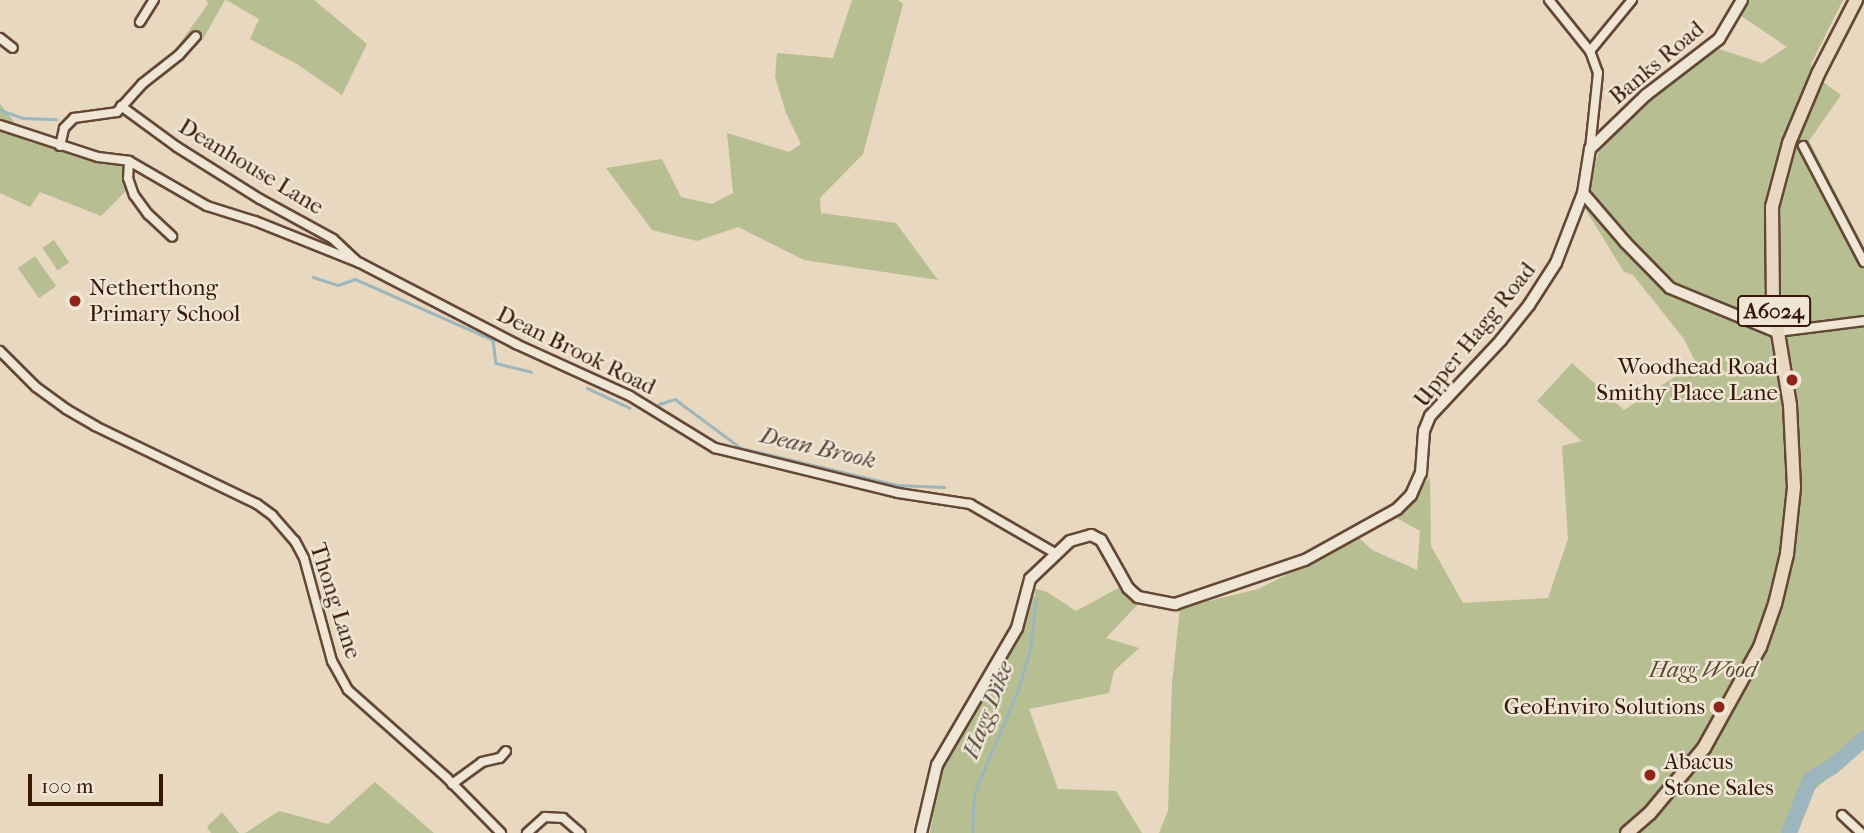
<!DOCTYPE html>
<style>
body{margin:0}
#map{position:relative;width:1864px;height:833px;overflow:hidden;background:#e7d8bf;font-family:"IM FELL French Canon",serif}
div>[style]{position:absolute}
.green>*{inset:0;background:#b7be91;transform-origin:0 0}
.stream>*{height:2.5px;margin:-1.25px;padding:0 1.25px;transform-origin:1.25px;border-radius:1.25px;background:#9db6bd}
.river>*{height:16px;margin:-8px;padding:0 8px;transform-origin:8px;border-radius:8px;background:#9db6bd}
.roads{filter:drop-shadow(2px 0 #644735) drop-shadow(-2px 0 #644735) drop-shadow(0 2px #644735) drop-shadow(0 -2px #644735)}
.minor>*{height:8px;margin:-4px;padding:0 4px;transform-origin:4px;border-radius:4px;background:#efe6d5}
.tertiary>*{height:10px;margin:-5px;padding:0 5px;transform-origin:5px;border-radius:5px;background:#efe6d5}
.primary>*{height:12px;margin:-6px;padding:0 6px;transform-origin:6px;border-radius:6px;background:#e7d8bf}
.dots>*{width:19px;height:19px;translate:-50% -50%;box-sizing:border-box;border:4px solid #efe6d5;border-radius:50%}
span{translate:-50% -50%;white-space:nowrap;text-align:center;line-height:1.15;-webkit-text-stroke:5px #efe6d5;paint-order:stroke}
.shield-label span{padding:2px 5px;background:#efe6d5;border:2px solid;border-radius:5px;-webkit-text-stroke-width:0}
.shield-label{font-size:21px;color:#381707;font-weight:700}
.street-label{font-size:23px;color:#381707}
.poi-label{font-size:23px;color:#381707}
.left{translate:0 -50%;text-align:left}
.right{translate:-100% -50%;text-align:right}
.park-label{font-size:23px;color:#5e4930;font-style:italic}
.water-label{font-size:24px;color:#56473e;font-style:italic}
.scale{position:absolute;left:28px;top:774px;width:135px;height:32px;box-sizing:border-box;border:4px solid #381707;border-top:0;padding-left:9px;font-size:21px;line-height:24px;white-space:nowrap;color:#381707;-webkit-text-stroke:5px #efe6d5;paint-order:stroke}
</style>
<div id="map">
<div class="green">
<i style="clip-path:polygon(206px 0,225px 0,203px 39px,167px 61px,208px 4px)"></i>
<i style="clip-path:polygon(226px 0,314px 0,367px 44px,342px 95px,297px 64px,250px 39px,259px 19px)"></i>
<i style="clip-path:polygon(852px 0,898px 0,903px 4px,863px 154px,820px 198px,821px 213px,896px 223px,938px 280px,804px 260px,738px 227px,697px 241px,652px 230px,606px 168px,662px 159px,681px 197px,712px 204px,733px 193px,727px 133px,789px 152px,801px 144px,786px 113px,775px 77px,777px 53px,833px 58px)"></i>
<i style="clip-path:polygon(1749px 0,1843px 0,1811px 64px,1822px 81px,1841px 95px,1809px 141px,1864px 247px,1864px 747px,1814px 790px,1797px 833px,1159px 833px,1168px 811px,1172px 683px,1180px 608px,1258px 589px,1359px 538px,1372px 550px,1417px 570px,1420px 531px,1395px 517px,1430px 477px,1431px 546px,1463px 603px,1548px 598px,1568px 539px,1562px 446px,1582px 441px,1537px 401px,1572px 363px,1624px 410px,1696px 363px,1684px 339px,1633px 275px,1624px 272px,1584px 207px,1598px 154px,1611px 132px,1649px 98px,1719px 49px,1762px 63px,1787px 47px,1740px 15px)"></i>
<i style="clip-path:polygon(0 104px,31px 143px,57px 139px,71px 150px,122px 162px,129px 188px,101px 216px,40px 192px,30px 207px,0 193px)"></i>
<i style="left:54px;top:240px;width:27px;height:14px;rotate:56deg"></i>
<i style="left:35px;top:256px;width:37px;height:21px;rotate:55deg"></i>
<i style="clip-path:polygon(1122px 586px,1139px 603px,1106px 638px,1139px 648px,1114px 671px,1109px 693px,1029px 709px,1058px 789px,1116px 791px,1142px 833px,930px 833px,942px 763px,1021px 632px,1031px 593px,1036px 597px,1033px 588px,1047px 592px,1076px 611px)"></i>
<i style="clip-path:polygon(375px 782px,434px 833px,245px 833px,279px 811px,328px 824px)"></i>
<i style="clip-path:polygon(222px 812px,239px 833px,211px 833px,207px 827px)"></i>
</div>
<div class="stream">
<i style="left:0;top:110px;width:24px;rotate:19deg"></i>
<i style="left:23px;top:118px;width:33px;rotate:2deg"></i>
<i style="left:313px;top:277px;width:26px;rotate:18deg"></i>
<i style="left:338px;top:285px;width:18px;rotate:-19deg"></i>
<i style="left:355px;top:279px;width:151px;rotate:23.8deg"></i>
<i style="left:493px;top:340px;width:23px;rotate:83deg"></i>
<i style="left:496px;top:363px;width:36px;rotate:14deg"></i>
<i style="left:587px;top:388px;width:47px;rotate:24.9deg"></i>
<i style="left:659px;top:404px;width:17px;rotate:-17deg"></i>
<i style="left:675px;top:399px;width:82px;rotate:36.6deg"></i>
<i style="left:741px;top:448px;width:160px;rotate:13.3deg"></i>
<i style="left:897px;top:485px;width:47px;rotate:2.4deg"></i>
<i style="left:972px;top:833px;width:39px;rotate:-87deg"></i>
<i style="left:974px;top:794px;width:113px;rotate:-67.1deg"></i>
<i style="left:1018px;top:690px;width:43px;rotate:-73.7deg"></i>
<i style="left:1030px;top:649px;width:50px;rotate:-83.2deg"></i>
</div>
<div class="river">
<i style="left:1789px;top:833px;width:57px;rotate:-68.4deg"></i>
<i style="left:1810px;top:780px;width:26px;rotate:-31deg"></i>
<i style="left:1832px;top:767px;width:43px;rotate:-41.2deg"></i>
</div>
<div class="roads">
<div class="minor">
<i style="left:1549px;top:0;width:65px;rotate:51.2deg"></i>
<i style="left:1590px;top:51px;width:23px;rotate:70deg"></i>
<i style="left:1598px;top:73px;width:76px;rotate:96deg"></i>
<i style="left:140px;top:22px;width:26px;rotate:-58deg"></i>
<i style="left:0;top:38px;width:16px;rotate:38deg"></i>
<i style="left:1590px;top:51px;width:66px;rotate:-50.5deg"></i>
<i style="left:121px;top:106px;width:69px;rotate:36.2deg"></i>
<i style="left:177px;top:147px;width:98px;rotate:32.1deg"></i>
<i style="left:260px;top:199px;width:83px;rotate:28.7deg"></i>
<i style="left:333px;top:239px;width:34px;rotate:43deg"></i>
<i style="left:0;top:125px;width:103px;rotate:18.1deg"></i>
<i style="left:98px;top:157px;width:31px;rotate:7deg"></i>
<i style="left:129px;top:161px;width:90px;rotate:30deg"></i>
<i style="left:207px;top:206px;width:50px;rotate:17.4deg"></i>
<i style="left:255px;top:221px;width:113px;rotate:21.8deg"></i>
<i style="left:360px;top:263px;width:176px;rotate:27.4deg"></i>
<i style="left:516px;top:344px;width:125px;rotate:24.5deg"></i>
<i style="left:630px;top:396px;width:100px;rotate:31.5deg"></i>
<i style="left:715px;top:448px;width:188px;rotate:13.8deg"></i>
<i style="left:898px;top:493px;width:73px;rotate:8.7deg"></i>
<i style="left:970px;top:504px;width:98px;rotate:30deg"></i>
<i style="left:60px;top:146px;width:18px;rotate:-77deg"></i>
<i style="left:64px;top:128px;width:14px;rotate:-45deg"></i>
<i style="left:74px;top:118px;width:43px;rotate:-7.9deg"></i>
<i style="left:117px;top:112px;width:38px;rotate:-48deg"></i>
<i style="left:142px;top:84px;width:47px;rotate:-38.1deg"></i>
<i style="left:179px;top:55px;width:25px;rotate:-48deg"></i>
<i style="left:1803px;top:146px;width:131px;rotate:62.3deg"></i>
<i style="left:129px;top:161px;width:17px;rotate:93deg"></i>
<i style="left:128px;top:178px;width:18px;rotate:71deg"></i>
<i style="left:134px;top:195px;width:24px;rotate:54deg"></i>
<i style="left:148px;top:214px;width:33px;rotate:43deg"></i>
<i style="left:1777px;top:332px;width:88px;rotate:-7.2deg"></i>
<i style="left:0;top:351px;width:51px;rotate:45deg"></i>
<i style="left:36px;top:387px;width:37px;rotate:36deg"></i>
<i style="left:66px;top:409px;width:34px;rotate:30deg"></i>
<i style="left:95px;top:426px;width:180px;rotate:25.7deg"></i>
<i style="left:257px;top:504px;width:19px;rotate:36deg"></i>
<i style="left:272px;top:515px;width:35px;rotate:49deg"></i>
<i style="left:295px;top:541px;width:19px;rotate:62deg"></i>
<i style="left:304px;top:558px;width:107px;rotate:74.8deg"></i>
<i style="left:332px;top:661px;width:33px;rotate:61deg"></i>
<i style="left:348px;top:690px;width:132px;rotate:41.6deg"></i>
<i style="left:447px;top:778px;width:77px;rotate:45.5deg"></i>
<i style="left:452px;top:784px;width:37px;rotate:-36deg"></i>
<i style="left:482px;top:762px;width:18px;rotate:-13deg"></i>
<i style="left:500px;top:758px;width:9px;rotate:-49deg"></i>
<i style="left:1842px;top:815px;width:26px;rotate:43deg"></i>
<i style="left:527px;top:833px;width:24px;rotate:-42deg"></i>
<i style="left:545px;top:817px;width:18px;rotate:3deg"></i>
<i style="left:563px;top:818px;width:23px;rotate:41deg"></i>
</div>
<div class="tertiary">
<i style="left:1583px;top:193px;width:65px;rotate:49.4deg"></i>
<i style="left:1625px;top:242px;width:64px;rotate:45.6deg"></i>
<i style="left:1670px;top:288px;width:116px;rotate:22.4deg"></i>
<i style="left:921px;top:833px;width:70px;rotate:-76.8deg"></i>
<i style="left:937px;top:765px;width:159px;rotate:-59.7deg"></i>
<i style="left:1017px;top:628px;width:51px;rotate:-75.1deg"></i>
<i style="left:1030px;top:579px;width:55px;rotate:-43.5deg"></i>
<i style="left:1070px;top:541px;width:22px;rotate:-16deg"></i>
<i style="left:1091px;top:535px;width:11px;rotate:27deg"></i>
<i style="left:1101px;top:540px;width:55px;rotate:60.6deg"></i>
<i style="left:1128px;top:588px;width:13px;rotate:42deg"></i>
<i style="left:1138px;top:597px;width:38px;rotate:11deg"></i>
<i style="left:1175px;top:604px;width:137px;rotate:-18.7deg"></i>
<i style="left:1305px;top:560px;width:105px;rotate:-29deg"></i>
<i style="left:1397px;top:509px;width:20px;rotate:-45deg"></i>
<i style="left:1411px;top:495px;width:24px;rotate:-66deg"></i>
<i style="left:1421px;top:473px;width:42px;rotate:-85.9deg"></i>
<i style="left:1424px;top:431px;width:16px;rotate:-68deg"></i>
<i style="left:1430px;top:416px;width:104px;rotate:-46.9deg"></i>
<i style="left:1501px;top:340px;width:45px;rotate:-51.3deg"></i>
<i style="left:1529px;top:305px;width:50px;rotate:-57.3deg"></i>
<i style="left:1556px;top:263px;width:75px;rotate:-68.9deg"></i>
<i style="left:1583px;top:193px;width:45px;rotate:-81deg"></i>
<i style="left:1590px;top:149px;width:78px;rotate:-44deg"></i>
<i style="left:1646px;top:95px;width:92px;rotate:-37.5deg"></i>
<i style="left:1719px;top:39px;width:45px;rotate:-59.5deg"></i>
</div>
<div class="primary">
<i style="left:1627px;top:833px;width:30px;rotate:-41deg"></i>
<i style="left:1650px;top:813px;width:85px;rotate:-50.3deg"></i>
<i style="left:1704px;top:748px;width:115px;rotate:-61deg"></i>
<i style="left:1760px;top:647px;width:46px;rotate:-70.8deg"></i>
<i style="left:1775px;top:604px;width:51px;rotate:-76.5deg"></i>
<i style="left:1787px;top:554px;width:67px;rotate:-84deg"></i>
<i style="left:1794px;top:487px;width:82px;rotate:-92.8deg"></i>
<i style="left:1790px;top:405px;width:104px;rotate:-99.4deg"></i>
<i style="left:1773px;top:302px;width:95px;rotate:-90.6deg"></i>
<i style="left:1772px;top:207px;width:66px;rotate:-75.1deg"></i>
<i style="left:1789px;top:143px;width:75px;rotate:-67.2deg"></i>
<i style="left:1818px;top:74px;width:83px;rotate:-62.8deg"></i>
</div>
</div>
<div class="dots">
<i style="left:75px;top:301px;background:#8f2418"></i>
<i style="left:1792px;top:380px;background:#8f2418"></i>
<i style="left:1719px;top:707px;background:#8f2418"></i>
<i style="left:1650px;top:775px;background:#8f2418"></i>
</div>
<div class="shield-label">
<span style="left:1774px;top:311px">A6024</span>
</div>
<div class="street-label">
<span style="left:1657px;top:63px;rotate:-40deg">Banks Road</span>
<span style="left:251px;top:167px;rotate:31deg">Deanhouse Lane</span>
<span style="left:1475px;top:335px;rotate:-51deg">Upper Hagg Road</span>
<span style="left:576px;top:351px;rotate:26deg">Dean Brook Road</span>
<span style="left:335px;top:601px;rotate:72deg">Thong Lane</span>
</div>
<div class="poi-label">
<span class="left" style="left:89px;top:301px">Netherthong<br>Primary School</span>
<span class="right" style="left:1778px;top:380px">Woodhead Road<br>Smithy Place Lane</span>
<span class="right" style="left:1705px;top:707px">GeoEnviro Solutions</span>
<span class="left" style="left:1664px;top:775px">Abacus<br>Stone Sales</span>
</div>
<div class="park-label">
<span style="left:1703px;top:670px">Hagg Wood</span>
</div>
<div class="water-label">
<span style="left:818px;top:448px;rotate:13deg">Dean Brook</span>
<span style="left:988px;top:710px;rotate:-69deg">Hagg Dike</span>
</div>
<div class="scale">100 m</div>
</div>
